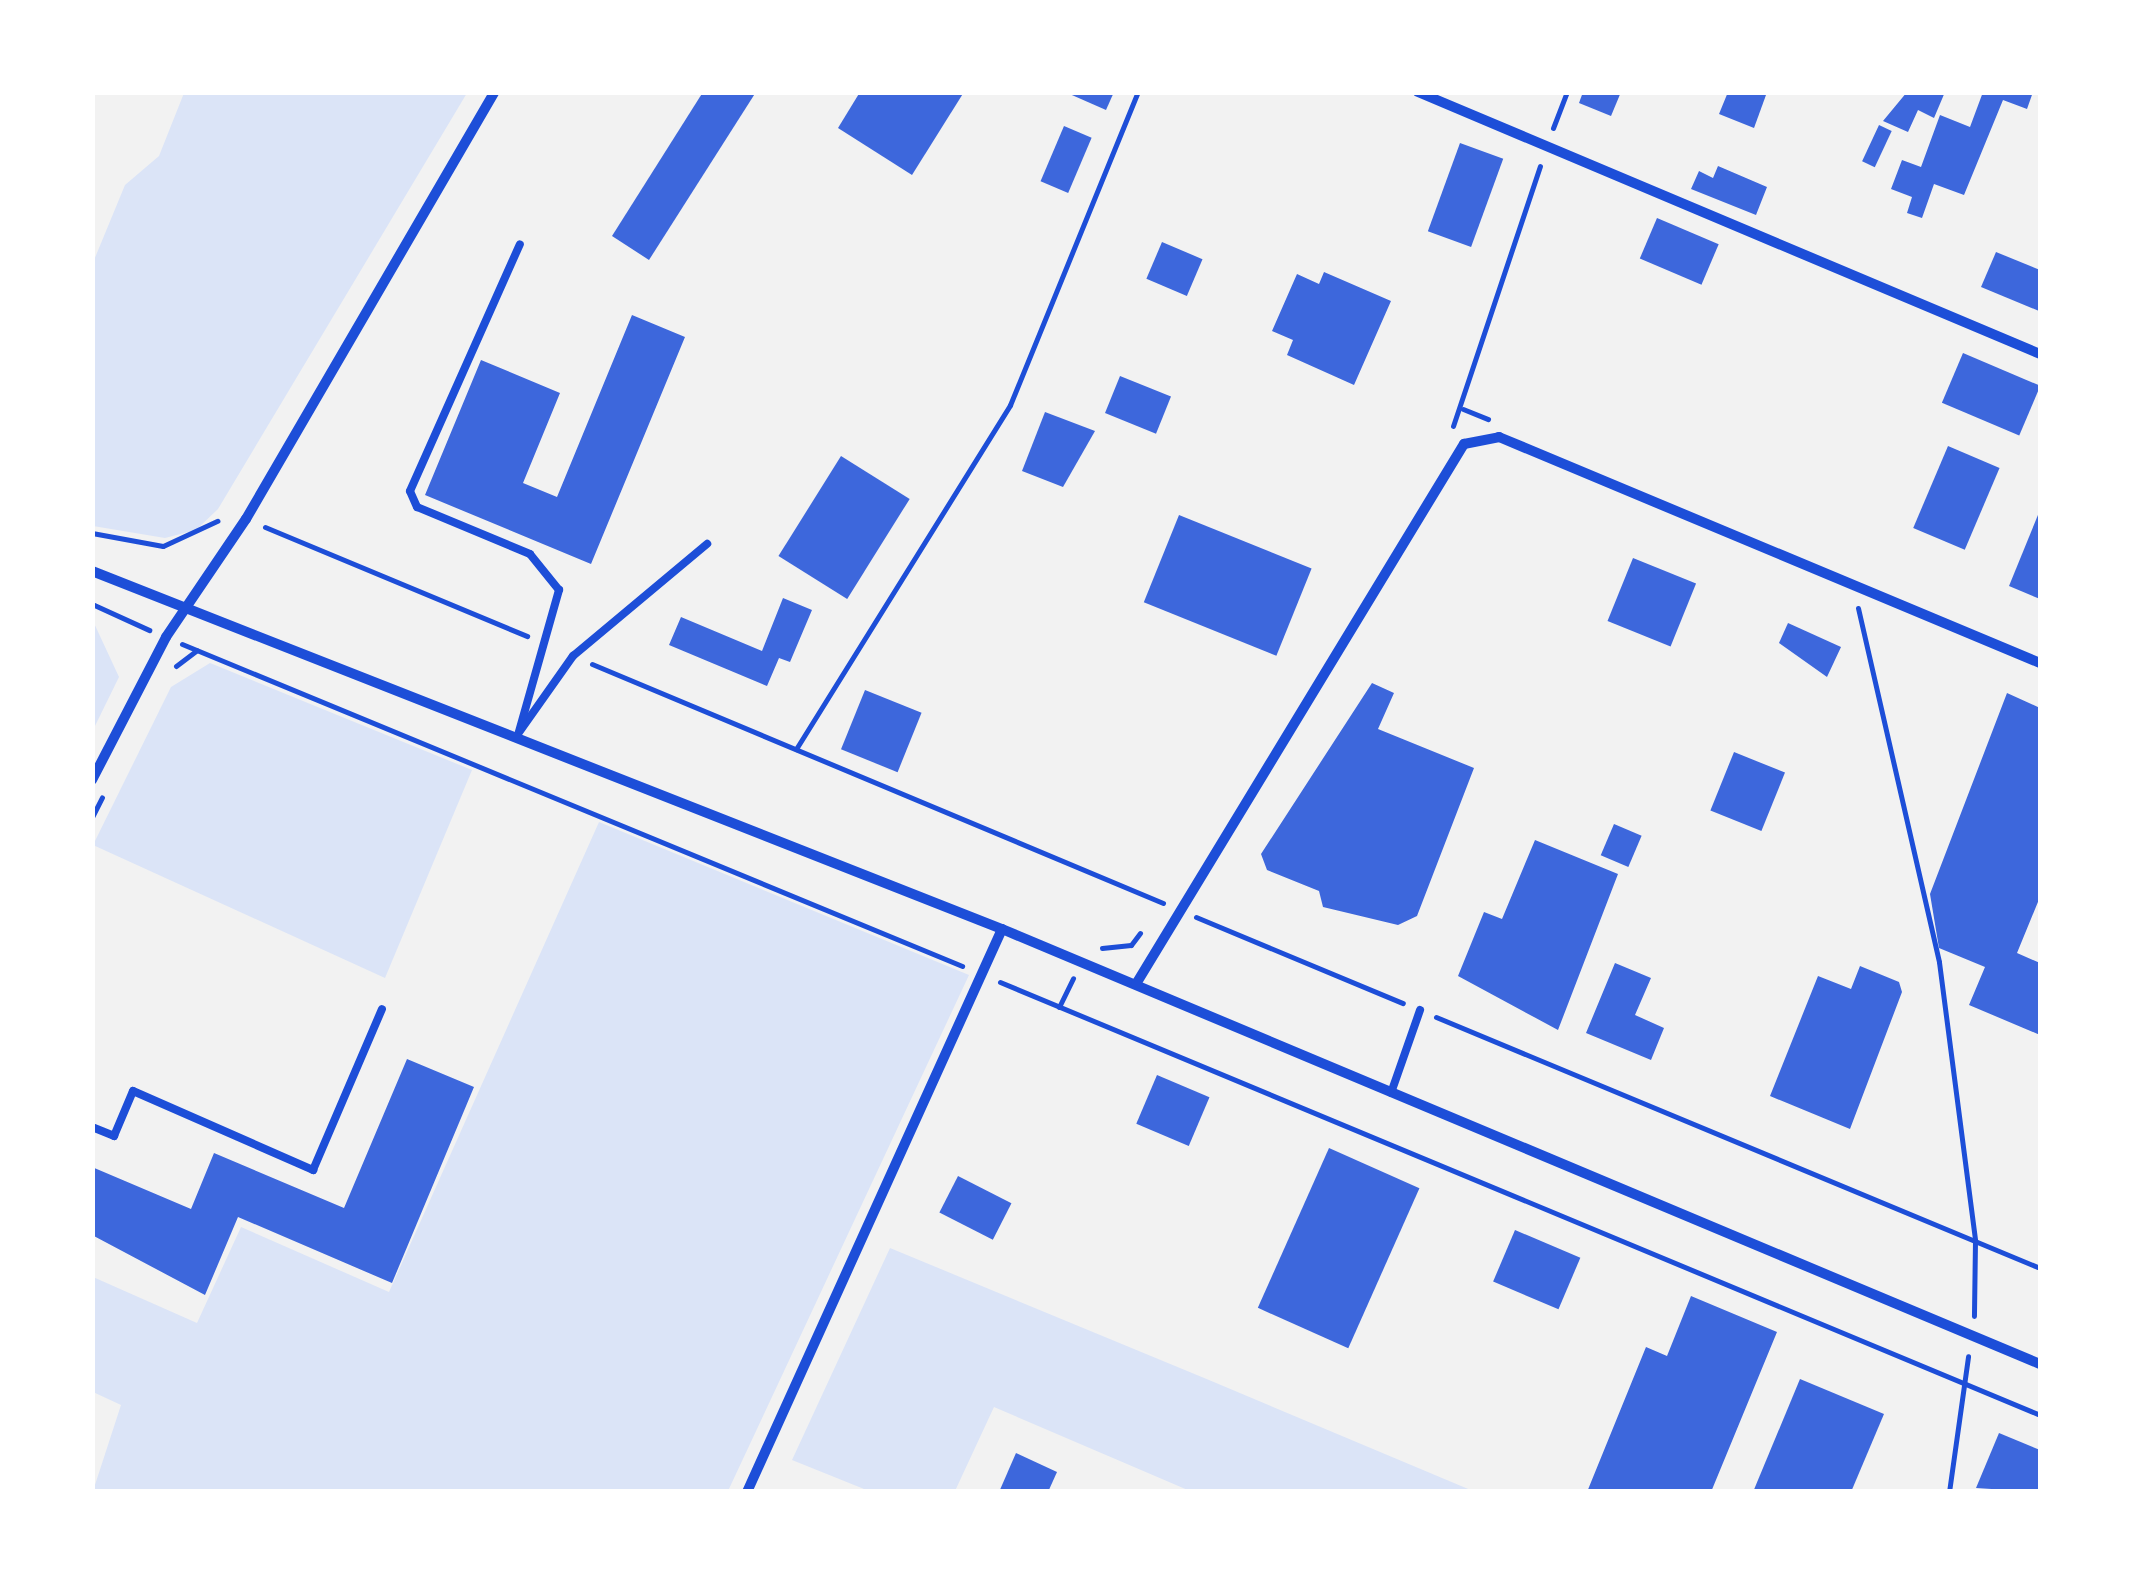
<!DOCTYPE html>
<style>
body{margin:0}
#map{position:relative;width:2133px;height:1584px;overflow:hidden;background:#f2f2f2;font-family:Inter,sans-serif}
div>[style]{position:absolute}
.green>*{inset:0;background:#dbe4f7}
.building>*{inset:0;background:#3d67dc;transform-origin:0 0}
.path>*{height:5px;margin:-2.5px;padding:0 2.5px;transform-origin:2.5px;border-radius:2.5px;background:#1d4ed8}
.service>*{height:8px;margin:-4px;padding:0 4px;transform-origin:4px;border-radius:4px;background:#1d4ed8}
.minor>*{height:10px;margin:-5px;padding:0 5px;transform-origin:5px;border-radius:5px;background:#1d4ed8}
span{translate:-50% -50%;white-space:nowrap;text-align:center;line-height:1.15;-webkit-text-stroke:8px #fff;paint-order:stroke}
.frame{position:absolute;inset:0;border:95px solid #fff;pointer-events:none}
</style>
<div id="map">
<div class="green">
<i style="clip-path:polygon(184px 93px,467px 93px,218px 509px,196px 530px,165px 538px,93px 526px,92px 265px,125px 185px,159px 156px)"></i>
<i style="clip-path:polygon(93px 621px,119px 677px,93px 730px)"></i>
<i style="clip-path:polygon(210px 663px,472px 770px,385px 978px,93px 845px,171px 687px)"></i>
<i style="clip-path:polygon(599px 822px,969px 975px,728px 1491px,93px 1491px,121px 1405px,93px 1392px,93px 1277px,197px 1323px,241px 1227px,389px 1292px)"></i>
<i style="clip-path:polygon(890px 1248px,1209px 1380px,1473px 1491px,1190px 1491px,994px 1407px,955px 1491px,869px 1491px,792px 1460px)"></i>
</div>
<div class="building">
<i style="clip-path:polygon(703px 92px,756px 92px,649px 260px,612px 236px)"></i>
<i style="clip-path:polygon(860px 92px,964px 92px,912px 175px,838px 128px)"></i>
<i style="clip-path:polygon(1065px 92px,1114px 92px,1106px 110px)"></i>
<i style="clip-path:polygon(1583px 92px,1621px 92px,1611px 116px,1579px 103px)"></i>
<i style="clip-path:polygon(1728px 92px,1766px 95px,1754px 128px,1719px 114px)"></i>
<i style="clip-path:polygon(1907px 92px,1945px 92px,1934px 118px,1918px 110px,1908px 132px,1883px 121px)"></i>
<i style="clip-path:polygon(1983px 92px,2033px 92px,2027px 109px,2003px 100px,1964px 195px,1934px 184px,1922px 218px,1907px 213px,1912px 197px,1891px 189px,1902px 160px,1921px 167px,1940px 115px,1970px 127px)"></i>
<i style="left:1879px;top:125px;width:14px;height:40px;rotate:25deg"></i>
<i style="left:1064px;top:126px;width:30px;height:60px;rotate:23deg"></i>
<i style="left:1460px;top:143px;width:46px;height:94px;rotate:20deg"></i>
<i style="clip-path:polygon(1718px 166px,1767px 187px,1756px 215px,1691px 189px,1699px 171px,1713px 178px)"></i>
<i style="left:1657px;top:218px;width:67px;height:44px;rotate:23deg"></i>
<i style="left:1162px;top:242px;width:44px;height:40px;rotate:23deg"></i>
<i style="clip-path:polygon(1996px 252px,2040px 270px,2039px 311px,1981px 287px)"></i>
<i style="clip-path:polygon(1324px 272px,1391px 301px,1354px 385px,1287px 355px,1293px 340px,1272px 331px,1297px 274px,1319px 284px)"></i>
<i style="clip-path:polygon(632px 315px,685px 337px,591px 564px,425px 495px,481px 360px,560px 393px,523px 483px,557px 497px)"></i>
<i style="left:1963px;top:353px;width:84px;height:54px;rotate:23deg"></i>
<i style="left:1120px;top:376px;width:55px;height:40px;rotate:22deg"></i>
<i style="clip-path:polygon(1045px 412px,1095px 431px,1063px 487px,1022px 471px)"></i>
<i style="left:1948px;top:446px;width:56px;height:89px;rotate:23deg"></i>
<i style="left:841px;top:456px;width:81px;height:118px;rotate:32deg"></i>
<i style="clip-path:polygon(2040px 510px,2040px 599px,2009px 586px)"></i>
<i style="left:1179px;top:515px;width:143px;height:94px;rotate:22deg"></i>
<i style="left:1633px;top:558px;width:68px;height:68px;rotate:22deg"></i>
<i style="clip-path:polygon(783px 598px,812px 610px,790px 662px,779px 658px,767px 686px,669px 645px,681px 617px,762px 651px)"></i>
<i style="clip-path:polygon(1788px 623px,1841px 647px,1827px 677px,1779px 643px)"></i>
<i style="clip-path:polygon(1372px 683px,1394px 693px,1378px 729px,1474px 768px,1417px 916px,1398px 925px,1323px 907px,1319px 891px,1267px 870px,1261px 854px)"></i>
<i style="left:865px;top:690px;width:61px;height:64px;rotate:22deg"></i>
<i style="clip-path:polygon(2007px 693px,2040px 708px,2040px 897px,2017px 953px,2040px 963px,2040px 1035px,1969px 1005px,1985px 967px,1939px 948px,1930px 894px)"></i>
<i style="left:1734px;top:752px;width:55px;height:63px;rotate:22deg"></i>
<i style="left:1614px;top:824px;width:30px;height:34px;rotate:23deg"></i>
<i style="clip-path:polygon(1535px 840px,1618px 874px,1558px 1030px,1458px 976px,1484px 912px,1502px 919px)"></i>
<i style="clip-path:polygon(1615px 963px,1651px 978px,1635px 1015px,1664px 1028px,1651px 1060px,1586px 1033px)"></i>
<i style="clip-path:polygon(1860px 966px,1899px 982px,1902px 992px,1850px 1129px,1770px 1096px,1818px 976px,1851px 989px)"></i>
<i style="clip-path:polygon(407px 1059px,474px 1087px,392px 1283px,238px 1217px,205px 1295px,92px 1235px,92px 1167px,191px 1209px,214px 1153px,344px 1208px)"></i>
<i style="left:1157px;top:1075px;width:57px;height:53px;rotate:23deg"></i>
<i style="left:1329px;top:1148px;width:99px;height:175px;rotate:24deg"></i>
<i style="left:958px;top:1176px;width:60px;height:41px;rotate:27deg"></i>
<i style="left:1515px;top:1230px;width:71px;height:56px;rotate:23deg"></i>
<i style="clip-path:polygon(1691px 1296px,1777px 1332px,1711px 1492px,1587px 1492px,1646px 1347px,1667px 1356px)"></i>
<i style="clip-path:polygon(1800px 1379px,1884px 1414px,1851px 1492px,1753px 1492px)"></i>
<i style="clip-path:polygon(1999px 1433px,2040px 1450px,2040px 1492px,1976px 1488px)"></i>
<i style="clip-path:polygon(1016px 1453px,1057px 1472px,1048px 1492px,999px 1492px)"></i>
</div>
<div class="path">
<i style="left:1553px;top:128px;width:39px;rotate:-69deg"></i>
<i style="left:1463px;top:409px;width:27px;rotate:22deg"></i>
<i style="left:1453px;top:426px;width:274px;rotate:-71.5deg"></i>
<i style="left:265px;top:527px;width:284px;rotate:22.6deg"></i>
<i style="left:92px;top:533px;width:72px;rotate:10.4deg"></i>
<i style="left:163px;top:546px;width:60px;rotate:-24.8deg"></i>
<i style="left:92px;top:604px;width:63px;rotate:24.5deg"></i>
<i style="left:1858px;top:608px;width:363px;rotate:77.1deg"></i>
<i style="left:1939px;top:962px;width:281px;rotate:82.6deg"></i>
<i style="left:1975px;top:1241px;width:75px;rotate:90.8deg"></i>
<i style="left:182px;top:644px;width:844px;rotate:22.43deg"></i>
<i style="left:592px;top:664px;width:619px;rotate:22.71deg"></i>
<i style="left:176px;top:666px;width:26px;rotate:-37deg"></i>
<i style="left:796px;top:749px;width:405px;rotate:-58.1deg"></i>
<i style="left:1010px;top:405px;width:338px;rotate:-67.8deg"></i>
<i style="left:92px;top:817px;width:22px;rotate:-63deg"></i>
<i style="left:1196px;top:917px;width:224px;rotate:22.6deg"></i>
<i style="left:1102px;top:948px;width:29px;rotate:-6deg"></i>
<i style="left:1131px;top:945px;width:15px;rotate:-53deg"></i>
<i style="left:1000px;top:982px;width:1127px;rotate:22.6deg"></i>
<i style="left:1059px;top:1007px;width:32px;rotate:-64deg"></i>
<i style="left:1436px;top:1017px;width:654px;rotate:22.57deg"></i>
<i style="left:1949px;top:1492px;width:137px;rotate:-82deg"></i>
</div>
<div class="service">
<i style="left:520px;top:731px;width:92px;rotate:-54.8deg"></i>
<i style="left:573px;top:656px;width:175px;rotate:-39.9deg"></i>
<i style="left:518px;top:735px;width:151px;rotate:-74.2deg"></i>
<i style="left:559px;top:590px;width:46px;rotate:-128.9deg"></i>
<i style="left:530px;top:554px;width:122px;rotate:-157.4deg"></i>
<i style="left:417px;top:507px;width:17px;rotate:-114deg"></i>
<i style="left:410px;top:491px;width:270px;rotate:-66deg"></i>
<i style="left:1391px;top:1093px;width:88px;rotate:-70.7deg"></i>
<i style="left:92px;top:1127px;width:24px;rotate:22deg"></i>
<i style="left:114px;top:1136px;width:49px;rotate:-67.1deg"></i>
<i style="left:133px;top:1091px;width:197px;rotate:23.7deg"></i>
<i style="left:313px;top:1170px;width:175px;rotate:-66.8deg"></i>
</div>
<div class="minor">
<i style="left:1418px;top:92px;width:675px;rotate:22.84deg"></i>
<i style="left:92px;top:571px;width:978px;rotate:21.48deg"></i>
<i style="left:1002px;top:929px;width:1125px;rotate:22.74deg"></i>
<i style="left:92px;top:780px;width:161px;rotate:-62.6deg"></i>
<i style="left:166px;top:637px;width:143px;rotate:-55.9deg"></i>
<i style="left:246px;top:519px;width:494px;rotate:-59.8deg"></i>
<i style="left:1136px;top:984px;width:632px;rotate:-58.73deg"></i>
<i style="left:1464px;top:444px;width:36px;rotate:-11deg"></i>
<i style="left:1499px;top:437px;width:586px;rotate:22.67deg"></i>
<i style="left:747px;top:1492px;width:618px;rotate:-65.63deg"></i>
</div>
<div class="frame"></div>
</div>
